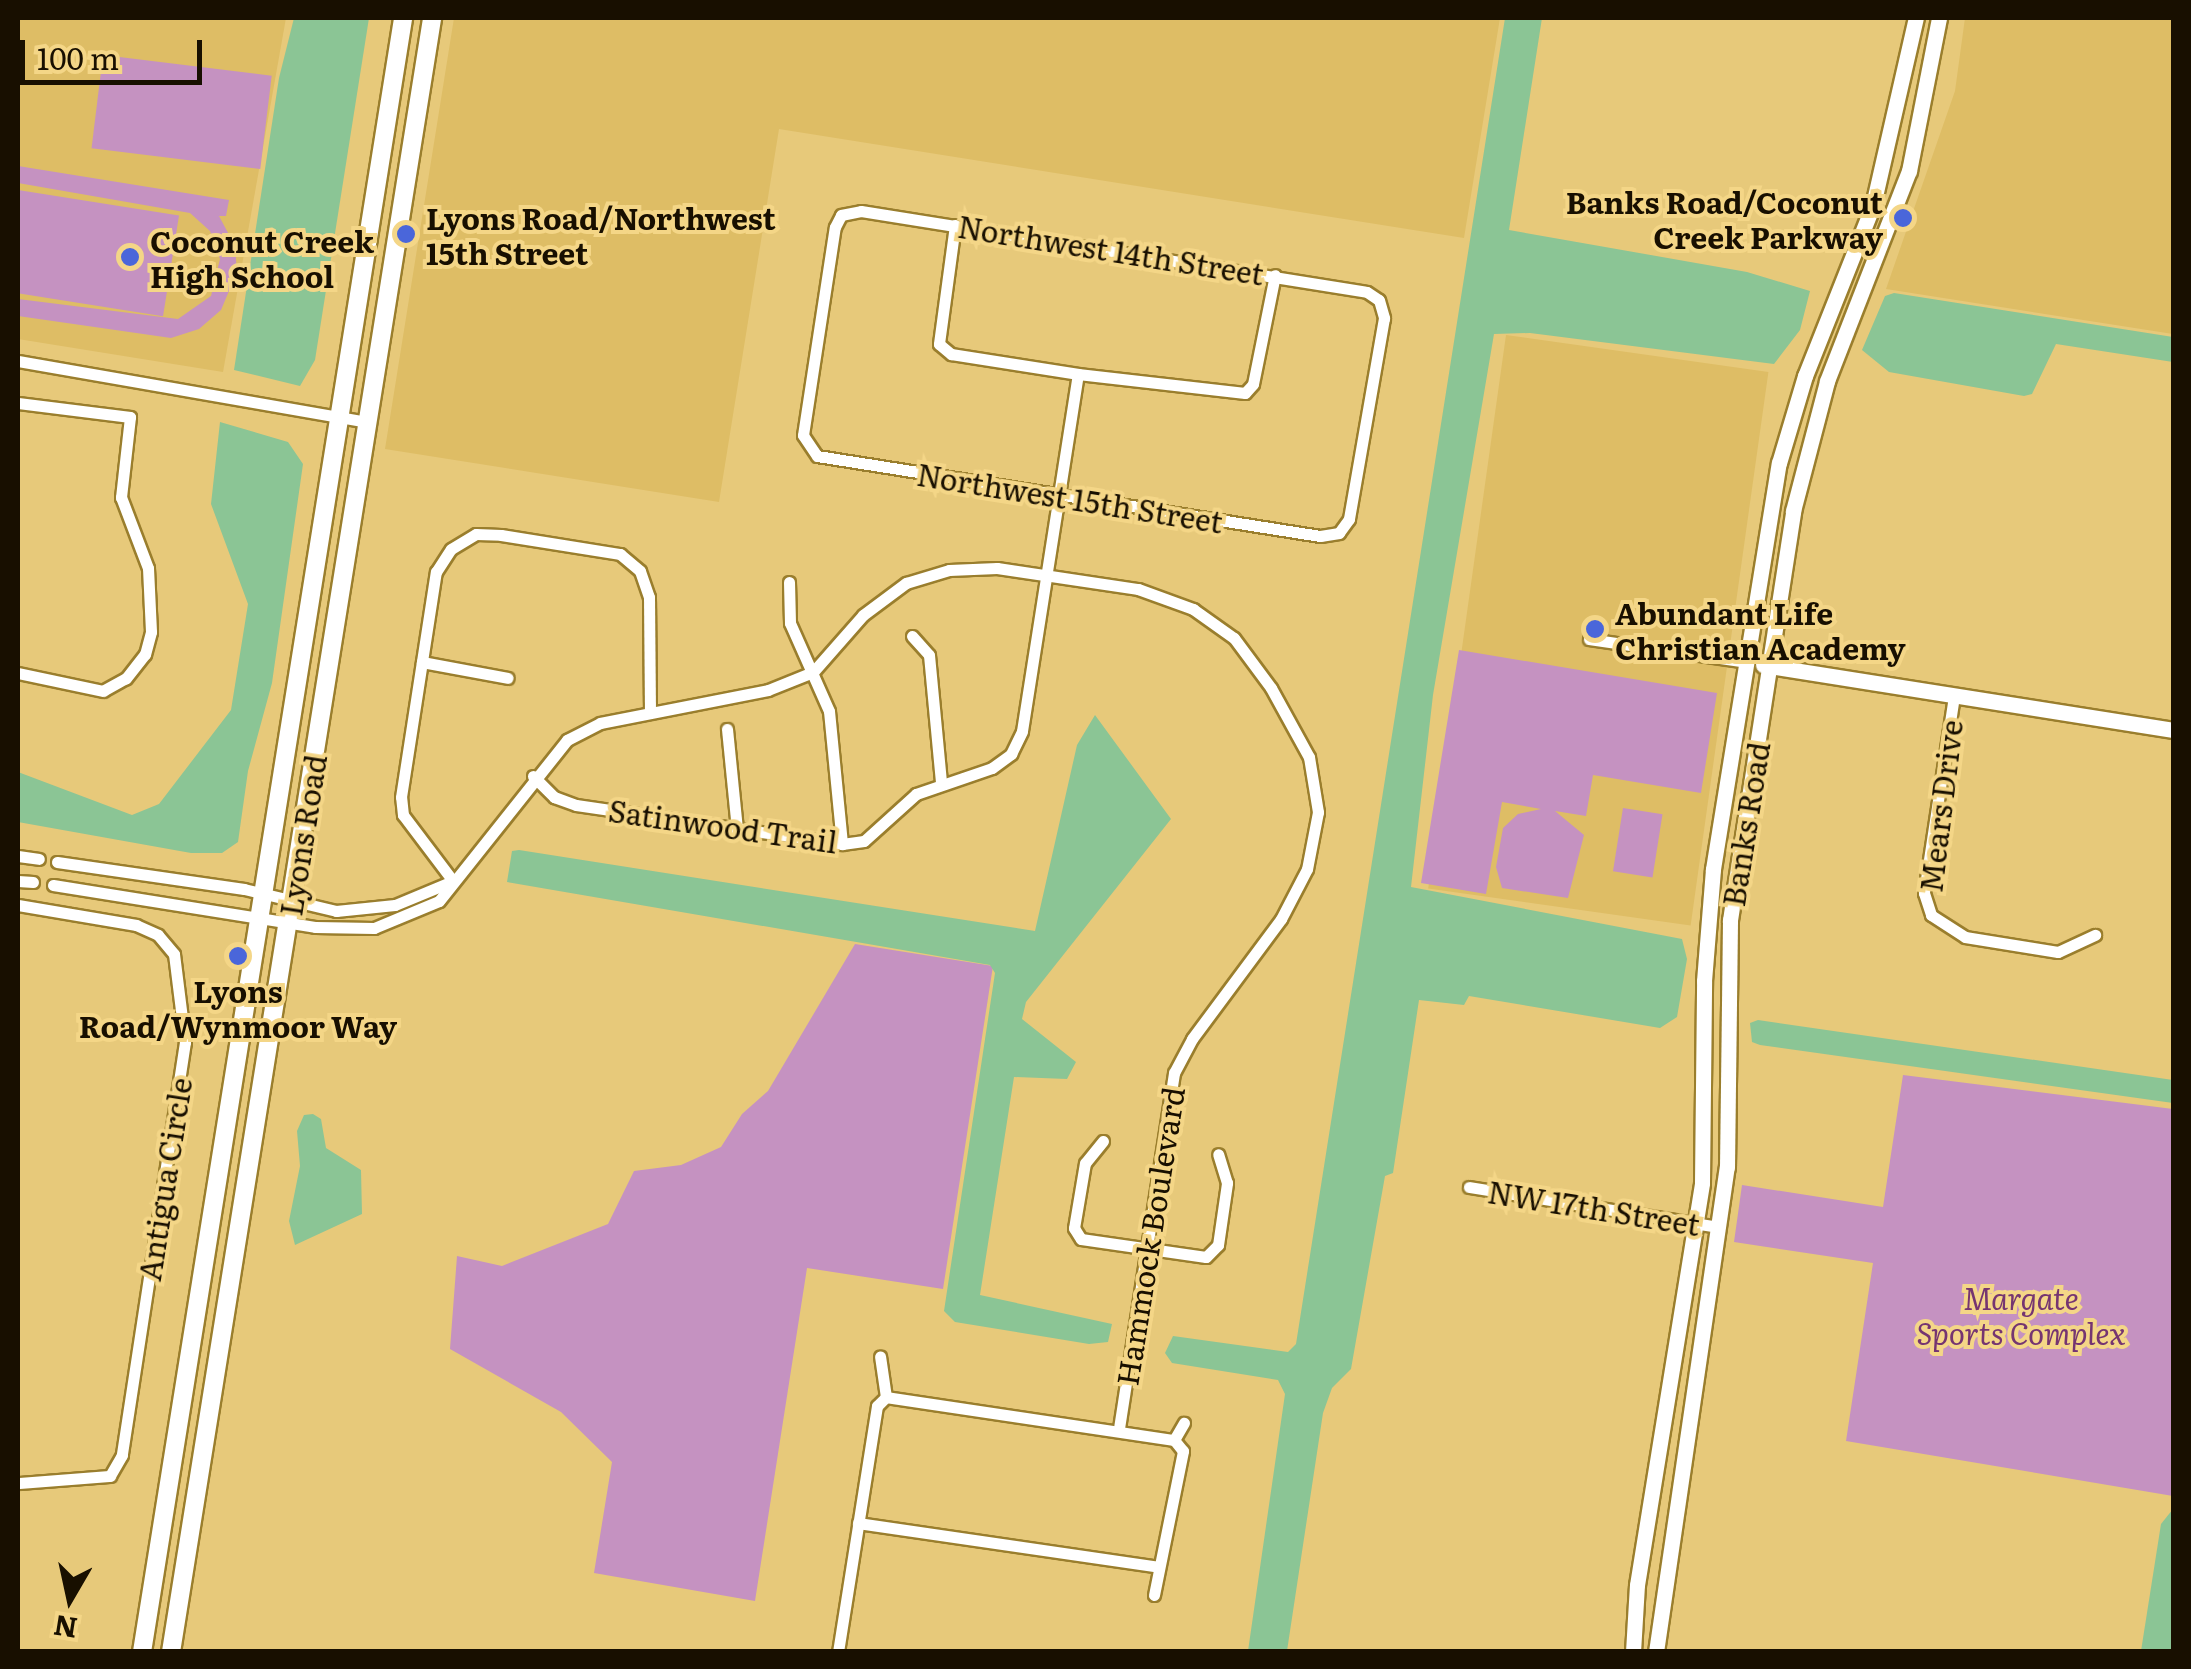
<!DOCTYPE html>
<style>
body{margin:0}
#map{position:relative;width:2191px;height:1669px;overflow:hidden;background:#e7c97a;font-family:Literata,serif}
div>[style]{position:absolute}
.built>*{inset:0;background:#debd65;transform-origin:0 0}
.green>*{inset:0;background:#c592c1;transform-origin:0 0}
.water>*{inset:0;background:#8bc595}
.roads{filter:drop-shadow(2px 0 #9a7e2d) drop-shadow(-2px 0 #9a7e2d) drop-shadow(0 2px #9a7e2d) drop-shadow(0 -2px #9a7e2d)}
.street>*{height:11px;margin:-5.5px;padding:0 5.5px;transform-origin:5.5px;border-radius:5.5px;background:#fff}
.secondary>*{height:15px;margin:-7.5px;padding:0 7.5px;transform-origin:7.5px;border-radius:7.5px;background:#fff}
.primary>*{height:18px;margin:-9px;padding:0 9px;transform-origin:9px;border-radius:9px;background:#fff}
.dots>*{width:28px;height:28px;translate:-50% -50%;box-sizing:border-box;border:5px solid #f4d687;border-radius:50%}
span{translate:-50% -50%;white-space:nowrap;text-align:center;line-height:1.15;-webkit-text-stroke:8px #f4d687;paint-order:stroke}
.poi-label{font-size:30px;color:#180f00;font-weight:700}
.right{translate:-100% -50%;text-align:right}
.left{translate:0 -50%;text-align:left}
.street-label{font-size:30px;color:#180f00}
.park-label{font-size:30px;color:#753571;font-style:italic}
.frame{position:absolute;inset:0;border:20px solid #180f00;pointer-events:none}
.north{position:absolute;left:20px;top:1549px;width:100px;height:100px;-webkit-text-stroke:8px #f4d687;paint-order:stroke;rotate:189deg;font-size:28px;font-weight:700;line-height:40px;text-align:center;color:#180f00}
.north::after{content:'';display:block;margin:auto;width:35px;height:45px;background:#180f00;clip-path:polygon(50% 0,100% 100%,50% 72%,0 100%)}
.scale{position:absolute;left:20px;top:40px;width:182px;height:45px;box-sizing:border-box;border:5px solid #180f00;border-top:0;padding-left:12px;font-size:30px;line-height:35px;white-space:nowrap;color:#180f00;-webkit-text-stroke:8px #f4d687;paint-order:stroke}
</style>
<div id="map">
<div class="built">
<i style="clip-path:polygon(18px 18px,286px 18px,223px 372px,18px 339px)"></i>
<i style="clip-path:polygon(454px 18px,1500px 18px,1464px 238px,779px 129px,719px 502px,385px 449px)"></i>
<i style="clip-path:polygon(1965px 18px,2173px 18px,2173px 334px,1886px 289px,1955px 91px)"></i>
<i style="left:1506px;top:335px;width:265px;height:559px;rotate:8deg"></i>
</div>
<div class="green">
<i style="left:103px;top:55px;width:170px;height:94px;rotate:7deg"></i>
<i style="clip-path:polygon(18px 166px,229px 200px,226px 216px,219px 216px,235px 246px,237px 272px,221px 310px,199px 329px,171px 338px,18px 316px,18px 299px,178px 319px,211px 296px,220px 259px,210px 231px,190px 213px,18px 183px)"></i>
<i style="left:18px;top:190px;width:163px;height:102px;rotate:9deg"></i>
<i style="clip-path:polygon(1459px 650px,1717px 693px,1701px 793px,1593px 775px,1586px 816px,1555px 811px,1584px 835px,1568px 898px,1502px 888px,1496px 867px,1503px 828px,1518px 814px,1541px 809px,1502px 802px,1486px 894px,1421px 883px)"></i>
<i style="left:1623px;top:808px;width:40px;height:64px;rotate:9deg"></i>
<i style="clip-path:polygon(855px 944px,993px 966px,943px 1289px,807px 1268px,755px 1601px,594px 1573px,612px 1462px,561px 1412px,450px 1349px,457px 1256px,502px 1266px,608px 1224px,634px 1171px,681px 1165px,721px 1147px,742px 1114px,768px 1091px)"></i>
<i style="clip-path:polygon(1903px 1075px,2173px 1109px,2173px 1496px,1846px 1441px,1873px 1263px,1734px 1242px,1742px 1185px,1883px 1207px)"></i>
</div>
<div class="water">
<i style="clip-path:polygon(294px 18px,369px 18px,315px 360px,300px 386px,234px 370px,279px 78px)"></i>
<i style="clip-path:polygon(1505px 18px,1542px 18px,1509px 230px,1747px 272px,1810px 291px,1800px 330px,1774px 364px,1530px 333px,1494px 334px,1433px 695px,1411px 887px,1682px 939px,1687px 959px,1677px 1017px,1660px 1028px,1469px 996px,1464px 1005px,1419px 1000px,1393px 1173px,1385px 1176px,1351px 1369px,1332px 1388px,1323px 1413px,1287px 1651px,1248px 1651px,1285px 1394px,1278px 1380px,1172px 1363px,1165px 1353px,1173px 1336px,1288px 1352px,1296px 1344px)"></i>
<i style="clip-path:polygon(1894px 293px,2173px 337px,2173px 362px,2056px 344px,2032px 394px,2024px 396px,1889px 372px,1862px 350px,1885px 296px)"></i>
<i style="clip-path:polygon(220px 422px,288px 442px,303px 464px,272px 683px,248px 771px,238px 842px,222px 853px,191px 853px,18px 822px,18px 772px,132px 815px,159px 804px,231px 710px,248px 604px,211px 504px)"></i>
<i style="clip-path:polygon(1095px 715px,1171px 819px,1026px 1002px,1022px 1019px,1076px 1062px,1067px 1079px,1014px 1077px,980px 1295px,1112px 1324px,1108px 1342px,1089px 1344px,955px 1322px,944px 1311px,995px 973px,990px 965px,507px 882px,512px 851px,519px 850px,1035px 931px,1077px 745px)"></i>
<i style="clip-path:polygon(1758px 1020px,2173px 1080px,2173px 1103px,1760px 1045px,1752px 1042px,1750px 1023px)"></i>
<i style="clip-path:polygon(313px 1114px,321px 1119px,326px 1148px,361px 1170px,362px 1214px,295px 1245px,289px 1221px,300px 1166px,297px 1131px,304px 1115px)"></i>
<i style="clip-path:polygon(2173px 1509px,2173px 1651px,2141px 1651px,2161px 1524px)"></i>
</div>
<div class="roads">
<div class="street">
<i style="left:861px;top:211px;width:512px;rotate:9.09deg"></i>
<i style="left:1367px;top:292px;width:14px;rotate:34deg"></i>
<i style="left:1379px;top:300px;width:19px;rotate:74deg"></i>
<i style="left:1384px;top:318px;width:204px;rotate:99.9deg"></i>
<i style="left:1349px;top:519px;width:17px;rotate:126deg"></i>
<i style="left:1339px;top:533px;width:19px;rotate:171deg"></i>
<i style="left:1320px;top:536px;width:509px;rotate:-170.96deg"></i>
<i style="left:817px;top:456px;width:25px;rotate:-124deg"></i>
<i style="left:803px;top:435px;width:210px;rotate:-81.3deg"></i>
<i style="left:835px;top:227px;width:13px;rotate:-63deg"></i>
<i style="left:841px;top:215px;width:20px;rotate:-11deg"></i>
<i style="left:955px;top:225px;width:120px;rotate:97.7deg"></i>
<i style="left:939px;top:344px;width:16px;rotate:40deg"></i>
<i style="left:951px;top:354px;width:129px;rotate:8.9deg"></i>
<i style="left:1078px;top:374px;width:168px;rotate:6.5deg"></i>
<i style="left:1245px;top:393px;width:12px;rotate:-48deg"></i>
<i style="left:1253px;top:384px;width:111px;rotate:-78.6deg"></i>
<i style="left:18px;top:361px;width:354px;rotate:9.9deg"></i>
<i style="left:18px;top:403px;width:113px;rotate:7.1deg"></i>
<i style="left:130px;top:417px;width:81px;rotate:96.4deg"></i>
<i style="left:121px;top:497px;width:76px;rotate:69.2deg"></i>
<i style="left:148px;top:568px;width:64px;rotate:87.3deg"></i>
<i style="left:151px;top:632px;width:23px;rotate:105deg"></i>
<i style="left:145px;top:654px;width:31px;rotate:128deg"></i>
<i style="left:126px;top:678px;width:26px;rotate:151deg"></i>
<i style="left:103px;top:691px;width:87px;rotate:-168deg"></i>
<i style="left:789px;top:582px;width:41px;rotate:88.6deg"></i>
<i style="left:790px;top:623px;width:96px;rotate:66.1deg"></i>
<i style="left:829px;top:711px;width:134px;rotate:84.4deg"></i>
<i style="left:912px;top:636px;width:25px;rotate:48deg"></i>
<i style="left:929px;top:655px;width:127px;rotate:84.6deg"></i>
<i style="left:1589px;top:639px;width:160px;rotate:8.3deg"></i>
<i style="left:422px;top:662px;width:87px;rotate:10.5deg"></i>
<i style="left:1954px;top:696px;width:199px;rotate:98.7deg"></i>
<i style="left:1924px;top:893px;width:23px;rotate:72deg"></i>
<i style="left:1931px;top:915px;width:40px;rotate:32.9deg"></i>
<i style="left:1965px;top:937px;width:94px;rotate:9.2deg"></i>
<i style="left:2058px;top:952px;width:41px;rotate:-24.7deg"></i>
<i style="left:727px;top:729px;width:100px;rotate:84.3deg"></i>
<i style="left:533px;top:776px;width:30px;rotate:45deg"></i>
<i style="left:554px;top:797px;width:23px;rotate:20deg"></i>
<i style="left:576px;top:805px;width:269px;rotate:8.3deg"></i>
<i style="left:842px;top:844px;width:22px;rotate:-8deg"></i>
<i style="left:864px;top:841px;width:70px;rotate:-42.1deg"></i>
<i style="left:916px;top:794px;width:80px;rotate:-18.9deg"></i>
<i style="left:992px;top:768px;width:24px;rotate:-36deg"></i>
<i style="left:1011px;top:754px;width:25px;rotate:-64deg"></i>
<i style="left:1022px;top:731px;width:361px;rotate:-81.1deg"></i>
<i style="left:18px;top:856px;width:21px;rotate:8deg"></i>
<i style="left:57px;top:862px;width:189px;rotate:8.2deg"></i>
<i style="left:244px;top:889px;width:95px;rotate:13.4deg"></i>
<i style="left:336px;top:911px;width:59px;rotate:-5.8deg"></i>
<i style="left:395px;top:905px;width:63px;rotate:-22.5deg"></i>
<i style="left:18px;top:881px;width:15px;rotate:4deg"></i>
<i style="left:453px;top:881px;width:83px;rotate:-127.1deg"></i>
<i style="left:403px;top:815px;width:18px;rotate:-96deg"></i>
<i style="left:401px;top:797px;width:228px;rotate:-81.2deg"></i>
<i style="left:436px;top:572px;width:27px;rotate:-57deg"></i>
<i style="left:451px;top:549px;width:29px;rotate:-31deg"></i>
<i style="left:476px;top:534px;width:25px;rotate:2deg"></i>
<i style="left:501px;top:535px;width:121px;rotate:9.1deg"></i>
<i style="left:620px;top:554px;width:26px;rotate:40deg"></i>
<i style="left:640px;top:571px;width:28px;rotate:71deg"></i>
<i style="left:649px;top:597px;width:113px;rotate:89.5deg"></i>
<i style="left:53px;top:885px;width:265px;rotate:9.1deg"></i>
<i style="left:315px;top:927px;width:59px;rotate:1deg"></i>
<i style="left:374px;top:928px;width:70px;rotate:-22.6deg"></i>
<i style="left:439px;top:901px;width:206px;rotate:-51.5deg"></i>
<i style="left:567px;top:740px;width:37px;rotate:-27deg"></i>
<i style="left:600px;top:723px;width:171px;rotate:-11.1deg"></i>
<i style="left:768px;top:690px;width:48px;rotate:-21.8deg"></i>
<i style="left:813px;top:672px;width:76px;rotate:-48.7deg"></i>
<i style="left:863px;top:615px;width:54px;rotate:-36.7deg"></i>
<i style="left:906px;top:583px;width:45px;rotate:-16.8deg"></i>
<i style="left:949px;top:570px;width:48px;rotate:-2.4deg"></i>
<i style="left:997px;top:568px;width:143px;rotate:8.5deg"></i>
<i style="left:1138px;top:589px;width:59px;rotate:20deg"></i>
<i style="left:1193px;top:609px;width:50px;rotate:35.3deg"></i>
<i style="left:1234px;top:638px;width:62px;rotate:53.5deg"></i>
<i style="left:1271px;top:688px;width:79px;rotate:61.2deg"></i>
<i style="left:1309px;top:757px;width:56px;rotate:80.7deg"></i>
<i style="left:1318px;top:812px;width:58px;rotate:100.9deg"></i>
<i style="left:1307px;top:869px;width:56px;rotate:117.5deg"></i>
<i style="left:1281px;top:919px;width:149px;rotate:126.6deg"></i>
<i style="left:1192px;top:1039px;width:38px;rotate:118deg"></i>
<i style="left:1174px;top:1073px;width:361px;rotate:98.8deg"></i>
<i style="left:18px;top:905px;width:120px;rotate:9.6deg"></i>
<i style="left:136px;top:925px;width:24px;rotate:24deg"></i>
<i style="left:158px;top:935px;width:25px;rotate:50deg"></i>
<i style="left:174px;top:954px;width:89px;rotate:82.9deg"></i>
<i style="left:185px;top:1042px;width:418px;rotate:98.7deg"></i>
<i style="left:122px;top:1455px;width:24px;rotate:120deg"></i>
<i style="left:110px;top:1476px;width:92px;rotate:175.6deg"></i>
<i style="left:1103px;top:1141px;width:28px;rotate:129deg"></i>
<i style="left:1085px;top:1163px;width:66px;rotate:99.6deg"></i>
<i style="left:1074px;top:1228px;width:13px;rotate:58deg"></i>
<i style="left:1081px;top:1239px;width:126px;rotate:8.2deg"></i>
<i style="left:1206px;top:1257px;width:17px;rotate:-45deg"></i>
<i style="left:1218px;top:1245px;width:63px;rotate:-81.7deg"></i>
<i style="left:1227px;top:1183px;width:30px;rotate:-107deg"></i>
<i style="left:1469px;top:1187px;width:252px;rotate:9.1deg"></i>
<i style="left:886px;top:1397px;width:291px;rotate:8.5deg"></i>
<i style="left:858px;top:1523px;width:304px;rotate:8.3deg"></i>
<i style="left:1154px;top:1595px;width:147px;rotate:-78.6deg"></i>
<i style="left:1183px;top:1451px;width:14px;rotate:-129deg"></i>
<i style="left:1174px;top:1440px;width:20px;rotate:-60deg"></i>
<i style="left:838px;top:1652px;width:249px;rotate:-81deg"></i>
<i style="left:877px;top:1406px;width:13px;rotate:-45deg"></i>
<i style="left:886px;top:1397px;width:41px;rotate:-98.3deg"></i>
</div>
<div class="secondary">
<i style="left:1763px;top:665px;width:416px;rotate:9deg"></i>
<i style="left:1633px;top:1652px;width:67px;rotate:-86.6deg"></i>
<i style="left:1637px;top:1585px;width:407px;rotate:-80.8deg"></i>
<i style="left:1702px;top:1183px;width:202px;rotate:-89.4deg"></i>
<i style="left:1704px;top:981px;width:112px;rotate:-85.4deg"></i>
<i style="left:1713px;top:869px;width:411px;rotate:-80.8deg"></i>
<i style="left:1779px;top:463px;width:91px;rotate:-73.4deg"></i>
<i style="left:1805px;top:376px;width:184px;rotate:-68.3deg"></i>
<i style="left:1873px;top:205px;width:192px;rotate:-77.1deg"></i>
<i style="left:1656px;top:1652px;width:490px;rotate:-81.7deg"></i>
<i style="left:1727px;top:1167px;width:247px;rotate:-89.3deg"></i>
<i style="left:1730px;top:920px;width:414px;rotate:-81.2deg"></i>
<i style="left:1793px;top:511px;width:134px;rotate:-75.3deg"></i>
<i style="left:1827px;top:381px;width:225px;rotate:-68.7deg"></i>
<i style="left:1909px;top:171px;width:156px;rotate:-78.9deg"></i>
</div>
<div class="primary">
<i style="left:142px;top:1652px;width:1655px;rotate:-80.92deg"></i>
<i style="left:171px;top:1652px;width:1655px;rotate:-80.92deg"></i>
</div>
</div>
<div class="dots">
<i style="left:1903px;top:218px;background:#4a66da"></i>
<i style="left:406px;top:234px;background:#4a66da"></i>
<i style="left:130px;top:257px;background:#4a66da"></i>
<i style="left:1595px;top:629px;background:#4a66da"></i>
<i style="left:238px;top:956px;background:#4a66da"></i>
</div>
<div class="poi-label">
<span class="right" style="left:1883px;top:218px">Banks Road/Coconut<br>Creek Parkway</span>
<span class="left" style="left:426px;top:234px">Lyons Road/Northwest<br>15th Street</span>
<span class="left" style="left:150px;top:257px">Coconut Creek<br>High School</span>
<span class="left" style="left:1615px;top:629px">Abundant Life<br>Christian Academy</span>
<span style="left:238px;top:1007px">Lyons<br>Road/Wynmoor Way</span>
</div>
<div class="street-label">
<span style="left:1111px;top:249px;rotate:9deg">Northwest 14th Street</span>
<span style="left:1070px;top:497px;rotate:9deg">Northwest 15th Street</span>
<span style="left:1940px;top:806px;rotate:-83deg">Mears Drive</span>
<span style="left:1745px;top:824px;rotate:-81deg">Banks Road</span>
<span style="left:723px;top:825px;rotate:8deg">Satinwood Trail</span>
<span style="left:302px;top:835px;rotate:-81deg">Lyons Road</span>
<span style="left:164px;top:1179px;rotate:-81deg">Antigua Circle</span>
<span style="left:1594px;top:1207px;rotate:9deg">NW 17th Street</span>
<span style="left:1149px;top:1236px;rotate:-81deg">Hammock Boulevard</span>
</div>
<div class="park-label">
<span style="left:2021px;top:1314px">Margate<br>Sports Complex</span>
</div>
<div class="frame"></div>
<div class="north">N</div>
<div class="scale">100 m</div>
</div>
